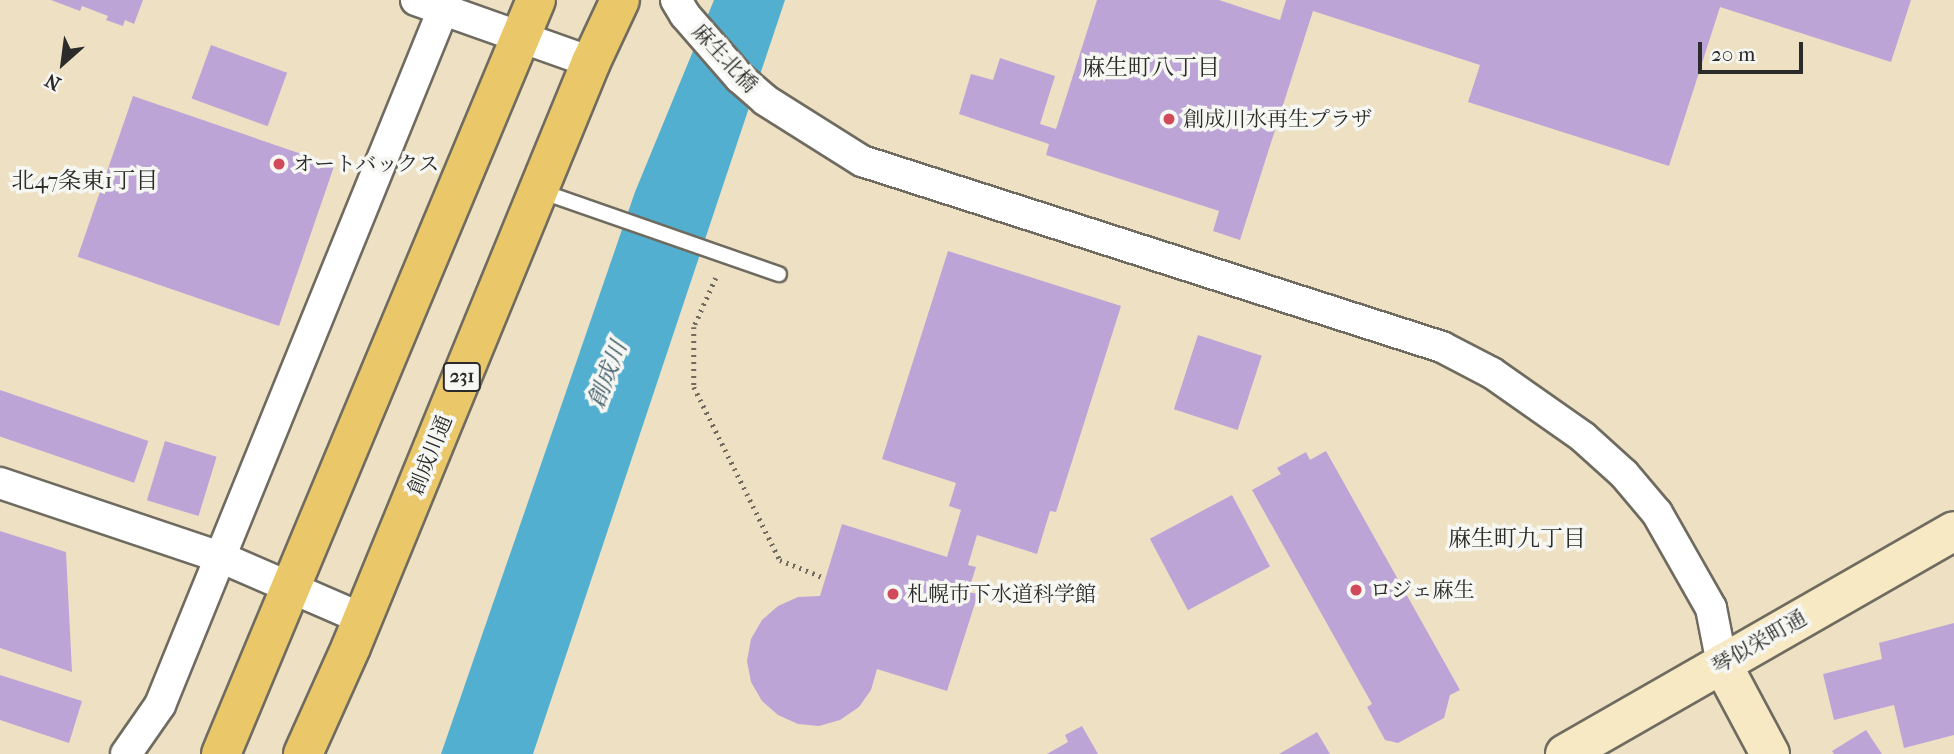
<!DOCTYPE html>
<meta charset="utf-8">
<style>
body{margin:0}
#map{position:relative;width:1954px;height:754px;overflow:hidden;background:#eee1c3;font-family:"IM FELL French Canon","Noto Serif JP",serif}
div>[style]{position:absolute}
.water>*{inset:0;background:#52afd0}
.building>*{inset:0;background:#bda4d7;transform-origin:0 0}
.path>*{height:4.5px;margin-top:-2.25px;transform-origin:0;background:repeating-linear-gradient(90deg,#6f6b60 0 2px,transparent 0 7px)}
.roads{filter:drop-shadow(2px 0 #6f6b60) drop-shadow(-2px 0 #6f6b60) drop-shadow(0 2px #6f6b60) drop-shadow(0 -2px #6f6b60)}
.lane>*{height:14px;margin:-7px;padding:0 7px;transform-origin:7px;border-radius:7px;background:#fff}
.street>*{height:30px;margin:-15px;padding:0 15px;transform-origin:15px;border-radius:15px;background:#fff}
.secondary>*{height:38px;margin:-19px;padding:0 19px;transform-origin:19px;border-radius:19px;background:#f7e9c3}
.highway>*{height:38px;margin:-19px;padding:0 19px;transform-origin:19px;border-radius:19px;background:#eac769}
.dots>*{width:19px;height:19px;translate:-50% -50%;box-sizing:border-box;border:4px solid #f6f6f2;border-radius:50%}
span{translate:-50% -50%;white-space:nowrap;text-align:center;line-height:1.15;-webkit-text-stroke:7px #f6f6f2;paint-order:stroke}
.shield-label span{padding:2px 5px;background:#f6f6f2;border:2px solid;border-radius:5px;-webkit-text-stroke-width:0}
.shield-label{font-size:19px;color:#2b2b2b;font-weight:700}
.street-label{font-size:21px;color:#2b2b2b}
.poi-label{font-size:21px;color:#2b2b2b}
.left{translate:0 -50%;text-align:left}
.neighbourhood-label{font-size:23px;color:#2b2b2b}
.water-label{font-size:23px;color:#395965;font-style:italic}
.north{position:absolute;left:28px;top:28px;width:70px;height:70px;-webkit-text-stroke:5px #f6f6f2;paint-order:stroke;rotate:208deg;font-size:19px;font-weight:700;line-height:28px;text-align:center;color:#2b2b2b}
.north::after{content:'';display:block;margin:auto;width:24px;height:32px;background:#2b2b2b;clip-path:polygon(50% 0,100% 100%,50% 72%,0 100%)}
.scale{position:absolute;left:1698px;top:42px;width:105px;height:32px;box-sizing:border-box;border:4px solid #2b2b2b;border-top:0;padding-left:9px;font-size:21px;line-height:24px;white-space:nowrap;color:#2b2b2b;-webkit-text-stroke:5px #f6f6f2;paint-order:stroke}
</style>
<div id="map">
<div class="water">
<i style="clip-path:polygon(714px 0,785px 0,533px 754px,441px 754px,635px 192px)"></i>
</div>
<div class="building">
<i style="clip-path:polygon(51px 0,143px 0,134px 24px,125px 20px,123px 26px,106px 20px,108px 16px,82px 6px,80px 11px)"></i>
<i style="clip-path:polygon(1097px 0,1219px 0,1280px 20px,1286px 0,1911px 0,1891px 62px,1720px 7px,1669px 166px,1468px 102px,1480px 65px,1313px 11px,1240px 240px,1213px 231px,1219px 211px,1046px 155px,1049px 144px,959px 114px,971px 74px,993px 80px,1000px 58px,1055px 76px,1040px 124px,1056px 129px)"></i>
<i style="left:211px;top:45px;width:81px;height:57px;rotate:20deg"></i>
<i style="left:133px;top:96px;width:213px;height:170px;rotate:19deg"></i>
<i style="clip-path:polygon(948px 251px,1121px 306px,1056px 512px,1050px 511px,1037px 554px,977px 535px,968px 565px,976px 567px,968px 592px,978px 594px,947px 691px,877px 669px,871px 690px,859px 707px,840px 720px,819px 726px,798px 724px,778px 715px,762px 701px,751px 682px,747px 661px,751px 639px,762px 620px,778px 606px,798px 597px,820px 596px,842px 524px,947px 557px,961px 510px,949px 506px,956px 483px,882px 459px)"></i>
<i style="left:1198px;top:335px;width:67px;height:78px;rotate:18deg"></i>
<i style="left:0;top:390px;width:157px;height:44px;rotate:19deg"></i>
<i style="left:165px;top:441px;width:54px;height:62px;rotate:17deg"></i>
<i style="clip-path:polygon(1326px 451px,1460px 690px,1450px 695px,1444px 718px,1398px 743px,1385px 740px,1367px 707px,1372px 704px,1252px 490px,1281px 474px,1277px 468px,1306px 452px,1310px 460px)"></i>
<i style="left:1232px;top:495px;width:81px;height:93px;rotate:62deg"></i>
<i style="clip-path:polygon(0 531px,66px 552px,72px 672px,0 648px)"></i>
<i style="clip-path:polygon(1954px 623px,1954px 735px,1904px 748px,1894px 705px,1834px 720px,1823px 674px,1882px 659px,1879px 643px)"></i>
<i style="clip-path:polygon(0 675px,82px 701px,69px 743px,0 720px)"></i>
<i style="clip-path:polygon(1082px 726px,1098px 754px,1047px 754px,1068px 742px,1065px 735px)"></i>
<i style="clip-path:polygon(1866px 730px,1882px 754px,1834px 754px,1832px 751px)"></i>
<i style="clip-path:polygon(1317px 732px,1330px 754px,1279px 754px)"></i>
</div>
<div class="path">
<i style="left:716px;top:278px;width:54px;rotate:114.2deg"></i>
<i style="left:694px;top:327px;width:60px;rotate:90deg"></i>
<i style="left:694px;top:387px;width:193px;rotate:63.6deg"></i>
<i style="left:780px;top:560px;width:48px;rotate:21.8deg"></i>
</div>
<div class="roads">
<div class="lane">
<i style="left:540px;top:191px;width:253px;rotate:19.2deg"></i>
</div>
<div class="street">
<i style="left:416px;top:0;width:186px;rotate:19.5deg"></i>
<i style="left:676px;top:0;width:17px;rotate:59deg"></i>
<i style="left:685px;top:15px;width:84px;rotate:48.9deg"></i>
<i style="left:740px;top:78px;width:33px;rotate:41deg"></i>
<i style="left:765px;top:100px;width:115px;rotate:32.2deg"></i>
<i style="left:862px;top:161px;width:609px;rotate:17.78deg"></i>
<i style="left:1442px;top:347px;width:56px;rotate:27.5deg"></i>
<i style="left:1492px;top:373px;width:111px;rotate:35.1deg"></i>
<i style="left:1583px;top:437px;width:55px;rotate:42.1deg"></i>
<i style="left:1624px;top:474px;width:51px;rotate:49.8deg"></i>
<i style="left:1657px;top:513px;width:109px;rotate:60.4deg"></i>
<i style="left:1711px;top:608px;width:57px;rotate:78.9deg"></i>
<i style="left:0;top:483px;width:232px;rotate:18.6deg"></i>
<i style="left:220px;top:557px;width:156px;rotate:23.4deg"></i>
<i style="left:126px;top:754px;width:60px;rotate:-55.2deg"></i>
<i style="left:160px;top:705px;width:761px;rotate:-67.85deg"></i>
</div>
<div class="secondary">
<i style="left:1722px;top:664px;width:102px;rotate:61.9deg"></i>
<i style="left:1565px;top:754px;width:448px;rotate:-29.8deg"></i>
</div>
<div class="highway">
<i style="left:221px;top:754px;width:817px;rotate:-67.33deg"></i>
<i style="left:303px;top:754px;width:117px;rotate:-65.8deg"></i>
<i style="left:351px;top:647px;width:632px;rotate:-67.69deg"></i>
<i style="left:591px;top:62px;width:68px;rotate:-64.9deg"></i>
</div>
</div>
<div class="dots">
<i style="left:1169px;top:119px;background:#d1495b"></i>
<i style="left:279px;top:164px;background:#d1495b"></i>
<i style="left:1356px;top:590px;background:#d1495b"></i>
<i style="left:893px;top:594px;background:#d1495b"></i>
</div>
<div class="shield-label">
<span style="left:462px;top:377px">231</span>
</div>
<div class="street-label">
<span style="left:725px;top:58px;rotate:47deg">麻生北橋</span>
<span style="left:430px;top:455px;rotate:-68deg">創成川通</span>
<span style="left:1759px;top:642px;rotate:-30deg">琴似栄町通</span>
</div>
<div class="poi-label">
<span class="left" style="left:1183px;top:119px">創成川水再生プラザ</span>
<span class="left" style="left:293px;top:164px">オートバックス</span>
<span class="left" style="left:1370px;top:590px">ロジェ麻生</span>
<span class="left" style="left:907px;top:594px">札幌市下水道科学館</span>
</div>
<div class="neighbourhood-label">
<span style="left:1151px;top:68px">麻生町八丁目</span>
<span style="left:85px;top:181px">北47条東1丁目</span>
<span style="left:1517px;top:539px">麻生町九丁目</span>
</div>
<div class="water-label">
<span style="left:608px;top:375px;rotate:-69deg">創成川</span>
</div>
<div class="north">N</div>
<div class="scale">20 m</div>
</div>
